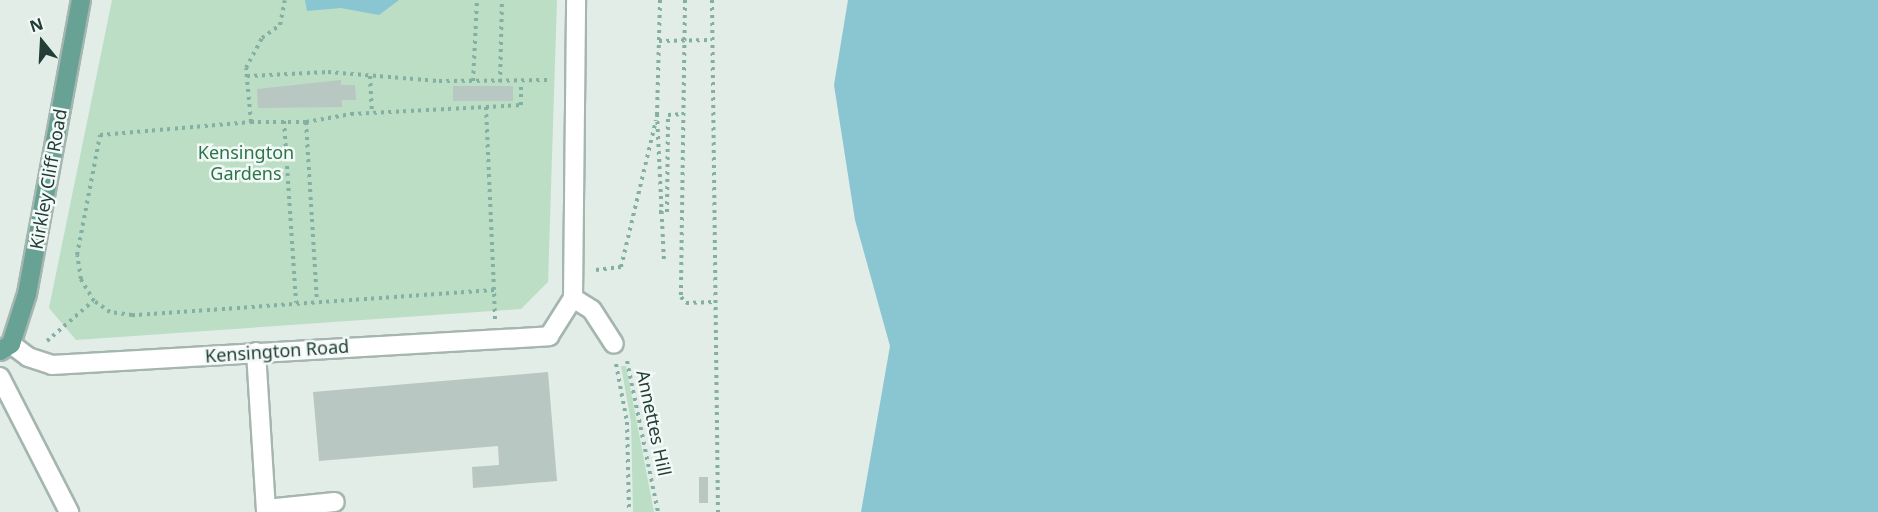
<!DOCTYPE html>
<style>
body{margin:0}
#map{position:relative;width:1878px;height:512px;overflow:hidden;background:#e2ede8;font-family:"Noto Sans",sans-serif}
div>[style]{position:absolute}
.green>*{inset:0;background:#bbdec5}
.water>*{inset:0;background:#8ac5d2}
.building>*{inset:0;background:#b8c7c1;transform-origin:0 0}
.path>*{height:4px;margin-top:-2px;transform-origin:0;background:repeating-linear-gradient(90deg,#83b0a3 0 3px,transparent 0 7.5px)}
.roads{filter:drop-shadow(2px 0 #a5b5af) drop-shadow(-2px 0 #a5b5af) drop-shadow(0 2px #a5b5af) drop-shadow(0 -2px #a5b5af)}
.minor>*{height:18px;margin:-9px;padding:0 9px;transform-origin:9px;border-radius:9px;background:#fff}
.major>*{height:18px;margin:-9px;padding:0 9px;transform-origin:9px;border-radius:9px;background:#67a295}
span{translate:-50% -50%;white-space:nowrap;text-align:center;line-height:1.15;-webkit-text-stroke:5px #f3f9f6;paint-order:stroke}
.park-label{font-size:18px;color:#2c754a}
.street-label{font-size:18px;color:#223e37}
.north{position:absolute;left:12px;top:12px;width:60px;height:60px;-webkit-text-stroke:4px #f3f9f6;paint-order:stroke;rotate:342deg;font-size:16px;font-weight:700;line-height:24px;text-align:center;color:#223e37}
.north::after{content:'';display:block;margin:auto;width:21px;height:27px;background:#223e37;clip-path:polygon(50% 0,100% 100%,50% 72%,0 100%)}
</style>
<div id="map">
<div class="green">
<i style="clip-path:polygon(112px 0,557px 0,548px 282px,521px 309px,76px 340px,49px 308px)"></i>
<i style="clip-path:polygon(621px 366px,626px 366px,654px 512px,633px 512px,631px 422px)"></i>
</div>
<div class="water">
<i style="clip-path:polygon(305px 0,399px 0,379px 15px,341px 8px,307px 11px)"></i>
<i style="clip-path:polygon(848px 0,1878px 0,1878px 512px,861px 512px,890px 346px,855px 220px,834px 85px)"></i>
</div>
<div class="building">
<i style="clip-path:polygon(341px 80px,341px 85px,355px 85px,356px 100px,342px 100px,342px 107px,258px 108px,257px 89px)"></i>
<i style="left:453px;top:86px;width:60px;height:15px"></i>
<i style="clip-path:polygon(548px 372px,557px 481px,473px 488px,472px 467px,499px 465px,498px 446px,319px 461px,313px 392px)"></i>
<i style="left:699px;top:477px;width:9px;height:26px"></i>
</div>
<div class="path">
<i style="left:660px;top:0;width:114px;rotate:91.5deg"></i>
<i style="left:657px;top:114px;width:148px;rotate:87.3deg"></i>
<i style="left:685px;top:0;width:297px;rotate:90.8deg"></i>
<i style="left:681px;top:297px;width:8px;rotate:50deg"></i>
<i style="left:686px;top:303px;width:28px;rotate:-2deg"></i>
<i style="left:712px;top:0;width:512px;rotate:89.33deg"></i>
<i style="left:659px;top:41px;width:53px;rotate:-1.1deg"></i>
<i style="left:247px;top:76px;width:81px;rotate:-2.8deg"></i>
<i style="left:328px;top:72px;width:111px;rotate:4.6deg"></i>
<i style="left:439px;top:81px;width:109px;rotate:-0.5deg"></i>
<i style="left:370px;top:76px;width:37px;rotate:87deg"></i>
<i style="left:473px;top:81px;width:81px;rotate:-87.2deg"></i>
<i style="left:500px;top:82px;width:82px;rotate:-88.6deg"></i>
<i style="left:486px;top:107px;width:183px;rotate:87.5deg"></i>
<i style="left:284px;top:121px;width:182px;rotate:86.2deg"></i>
<i style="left:251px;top:122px;width:54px;rotate:-95.3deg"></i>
<i style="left:246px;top:68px;width:34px;rotate:-62deg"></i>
<i style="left:262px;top:38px;width:22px;rotate:-36deg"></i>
<i style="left:280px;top:25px;width:25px;rotate:-79deg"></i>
<i style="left:306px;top:122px;width:180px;rotate:86.5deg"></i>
<i style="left:659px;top:212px;width:8px"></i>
<i style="left:667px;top:212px;width:97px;rotate:-89.4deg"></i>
<i style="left:668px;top:115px;width:15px;rotate:-4deg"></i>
<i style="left:596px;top:270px;width:25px;rotate:-7deg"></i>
<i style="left:621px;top:267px;width:151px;rotate:-76.6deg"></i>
<i style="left:495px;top:319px;width:29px;rotate:-92deg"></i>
<i style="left:494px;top:290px;width:363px;rotate:176deg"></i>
<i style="left:132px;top:315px;width:22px;rotate:-172deg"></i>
<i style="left:110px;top:312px;width:19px;rotate:-145deg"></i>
<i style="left:94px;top:301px;width:26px;rotate:-121deg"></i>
<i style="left:81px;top:279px;width:24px;rotate:-99deg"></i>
<i style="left:77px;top:255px;width:122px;rotate:-79.1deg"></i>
<i style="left:100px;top:135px;width:152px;rotate:-4.9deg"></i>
<i style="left:251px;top:122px;width:55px"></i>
<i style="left:306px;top:122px;width:46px;rotate:-10.1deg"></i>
<i style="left:351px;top:114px;width:170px;rotate:-3deg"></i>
<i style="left:521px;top:105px;width:23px;rotate:-90deg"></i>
<i style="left:47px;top:341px;width:61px;rotate:-41deg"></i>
<i style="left:627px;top:361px;width:154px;rotate:78.4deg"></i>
<i style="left:616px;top:364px;width:59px;rotate:79.3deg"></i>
<i style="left:627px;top:422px;width:90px;rotate:88.7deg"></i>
</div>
<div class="roads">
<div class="minor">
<i style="left:573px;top:298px;width:22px;rotate:32deg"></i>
<i style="left:592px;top:310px;width:40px;rotate:57.1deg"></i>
<i style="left:11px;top:344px;width:21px;rotate:37deg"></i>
<i style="left:28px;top:357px;width:25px;rotate:18deg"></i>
<i style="left:52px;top:365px;width:498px;rotate:-3.3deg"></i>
<i style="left:549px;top:336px;width:45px;rotate:-57.7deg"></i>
<i style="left:573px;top:298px;width:298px;rotate:-89.4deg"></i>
<i style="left:256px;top:352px;width:160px;rotate:86.4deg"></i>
<i style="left:0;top:377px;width:152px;rotate:62.9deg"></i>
<i style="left:266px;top:509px;width:69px;rotate:-5.8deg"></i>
</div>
<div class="major">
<i style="left:0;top:351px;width:13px;rotate:-32deg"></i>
<i style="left:11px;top:344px;width:52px;rotate:-72.3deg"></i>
<i style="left:27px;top:294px;width:299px;rotate:-79.6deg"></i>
</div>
</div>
<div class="park-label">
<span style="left:246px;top:163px">Kensington<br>Gardens</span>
</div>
<div class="street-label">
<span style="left:48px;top:179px;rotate:-80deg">Kirkley Cliff Road</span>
<span style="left:277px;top:351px;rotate:-4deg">Kensington Road</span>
<span style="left:654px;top:423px;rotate:78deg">Annettes Hill</span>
</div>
<div class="north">N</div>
</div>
